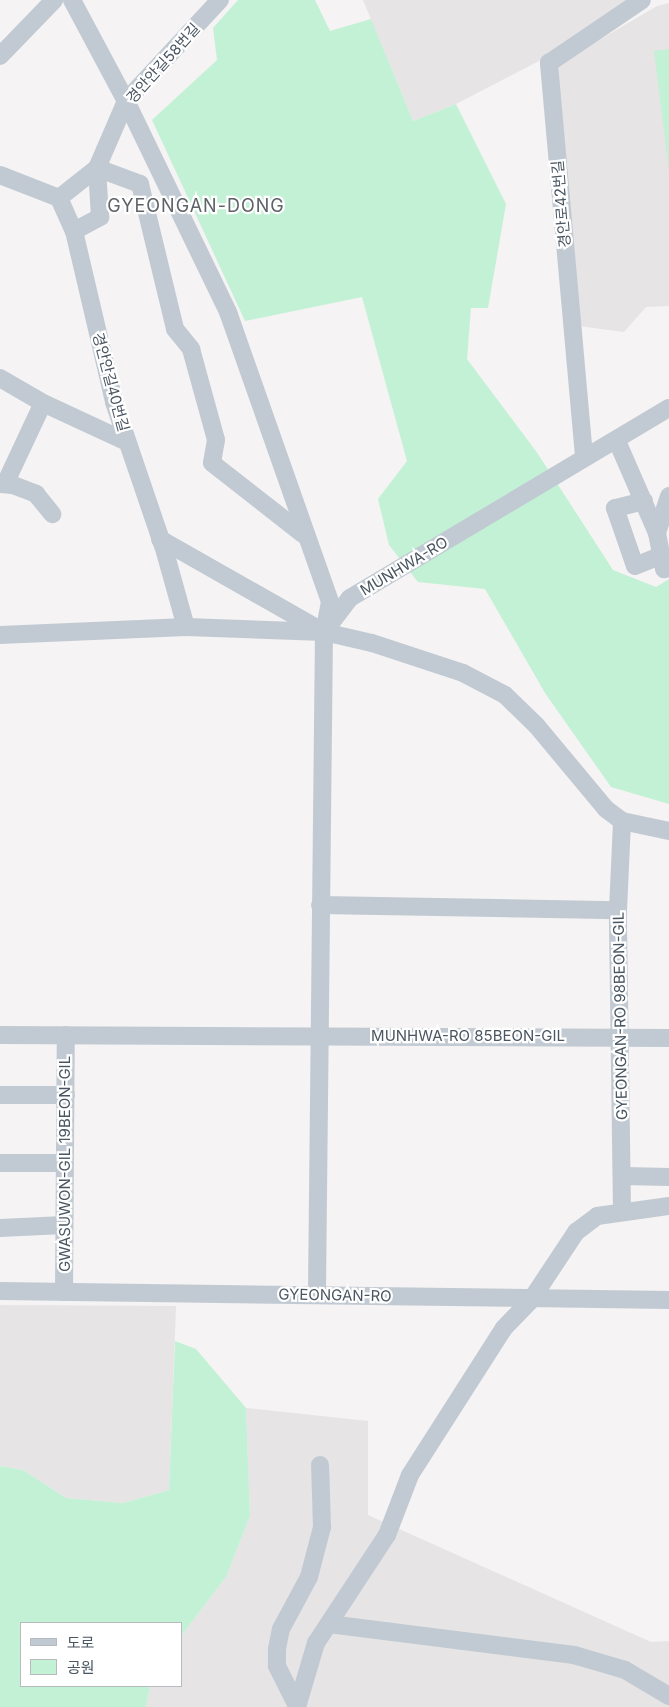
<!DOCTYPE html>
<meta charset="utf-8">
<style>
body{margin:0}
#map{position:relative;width:669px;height:1707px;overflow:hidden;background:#f5f3f3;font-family:Inter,"Noto Sans KR",sans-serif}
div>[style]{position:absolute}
.education>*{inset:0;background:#e6e4e5}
.green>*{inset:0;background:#c3f1d5}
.minor>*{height:18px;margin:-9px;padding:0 9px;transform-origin:9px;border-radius:9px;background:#c1cad2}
span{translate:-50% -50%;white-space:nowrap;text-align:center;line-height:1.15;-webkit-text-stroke:4.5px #fff;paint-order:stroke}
.street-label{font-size:15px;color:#4a5661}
.quarter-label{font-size:18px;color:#5f6368;letter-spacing:1px}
.legend{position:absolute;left:20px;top:1622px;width:162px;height:65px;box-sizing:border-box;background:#fff;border:1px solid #b7bbc0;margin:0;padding:6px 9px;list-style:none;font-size:15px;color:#4a5661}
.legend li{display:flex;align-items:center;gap:10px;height:25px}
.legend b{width:25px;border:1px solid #b7bbc0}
</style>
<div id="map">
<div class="education">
<i style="clip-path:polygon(363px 0,634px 0,545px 58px,456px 104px,413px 121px)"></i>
<i style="clip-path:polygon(669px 3px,669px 306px,646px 307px,624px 332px,571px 325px,558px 64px,657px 6px)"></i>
<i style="clip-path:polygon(0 1305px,176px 1306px,169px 1490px,123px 1503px,66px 1498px,23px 1470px,0 1466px)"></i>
<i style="clip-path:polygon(246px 1408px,368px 1421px,368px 1515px,651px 1642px,669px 1641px,669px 1707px,146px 1707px,150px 1686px,181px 1686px,181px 1636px,226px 1577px,250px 1516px)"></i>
</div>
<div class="green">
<i style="clip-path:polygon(238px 0,315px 0,330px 31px,371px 19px,413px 121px,456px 104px,506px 204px,488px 308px,471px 308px,467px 359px,538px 454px,613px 570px,656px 587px,669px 579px,669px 804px,611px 787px,545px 693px,485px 589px,418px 582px,389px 545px,378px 499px,407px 461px,362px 297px,245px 321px,152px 120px,217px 60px,213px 28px)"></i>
<i style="clip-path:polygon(669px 49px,669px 172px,654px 51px)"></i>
<i style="clip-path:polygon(175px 1341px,196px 1349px,246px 1408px,250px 1516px,226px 1577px,181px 1636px,181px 1623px,21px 1623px,21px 1686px,150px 1686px,146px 1707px,0 1707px,0 1466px,23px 1470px,66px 1498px,123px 1503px,169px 1490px)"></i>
</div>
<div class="minor">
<i style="left:72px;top:0;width:115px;rotate:61.9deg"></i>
<i style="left:126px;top:101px;width:234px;rotate:64.2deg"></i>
<i style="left:228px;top:312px;width:307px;rotate:70.6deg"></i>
<i style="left:330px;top:602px;width:31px;rotate:101deg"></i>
<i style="left:324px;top:632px;width:661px;rotate:90.61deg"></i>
<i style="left:0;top:56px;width:78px;rotate:-46deg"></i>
<i style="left:0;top:175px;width:63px;rotate:21.3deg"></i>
<i style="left:59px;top:198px;width:36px;rotate:66deg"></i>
<i style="left:74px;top:231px;width:176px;rotate:76.8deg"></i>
<i style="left:114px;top:402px;width:158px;rotate:71.2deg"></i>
<i style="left:165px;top:552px;width:78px;rotate:74.4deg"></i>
<i style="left:59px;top:198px;width:48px;rotate:-38.3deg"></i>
<i style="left:97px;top:168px;width:46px;rotate:20.4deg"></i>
<i style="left:140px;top:184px;width:149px;rotate:76.4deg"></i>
<i style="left:175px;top:329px;width:26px;rotate:51deg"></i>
<i style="left:191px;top:349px;width:94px;rotate:74.6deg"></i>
<i style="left:216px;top:440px;width:23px;rotate:100deg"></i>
<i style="left:212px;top:463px;width:115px;rotate:38deg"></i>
<i style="left:74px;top:231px;width:30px;rotate:-28deg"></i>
<i style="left:100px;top:217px;width:49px;rotate:-93.5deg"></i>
<i style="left:97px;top:168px;width:73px;rotate:-66.6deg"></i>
<i style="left:126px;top:101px;width:138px;rotate:-47.1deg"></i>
<i style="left:0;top:378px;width:50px;rotate:30.2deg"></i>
<i style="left:43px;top:403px;width:93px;rotate:24.9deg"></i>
<i style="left:617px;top:441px;width:100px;rotate:66.5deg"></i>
<i style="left:657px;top:533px;width:37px;rotate:79deg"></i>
<i style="left:584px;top:456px;width:395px;rotate:-95.1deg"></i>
<i style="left:549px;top:63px;width:112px;rotate:-34.1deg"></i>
<i style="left:0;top:484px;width:13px;rotate:4deg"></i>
<i style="left:13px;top:485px;width:25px;rotate:21deg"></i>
<i style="left:36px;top:494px;width:26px;rotate:51deg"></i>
<i style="left:5px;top:484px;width:89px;rotate:-64.9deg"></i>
<i style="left:644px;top:501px;width:30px;rotate:166deg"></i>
<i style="left:615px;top:508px;width:61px;rotate:71deg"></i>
<i style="left:635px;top:566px;width:29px;rotate:-22deg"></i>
<i style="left:657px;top:533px;width:39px;rotate:-72deg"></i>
<i style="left:160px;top:539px;width:189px;rotate:29.6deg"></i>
<i style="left:324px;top:632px;width:49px;rotate:12.9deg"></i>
<i style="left:372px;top:643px;width:96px;rotate:18.2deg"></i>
<i style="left:463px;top:673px;width:47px;rotate:27.6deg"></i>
<i style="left:505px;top:695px;width:43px;rotate:44.1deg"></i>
<i style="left:536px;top:725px;width:109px;rotate:50.2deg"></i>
<i style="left:606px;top:809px;width:20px;rotate:37deg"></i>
<i style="left:622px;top:821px;width:48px;rotate:12deg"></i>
<i style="left:0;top:635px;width:186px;rotate:-2.5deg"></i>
<i style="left:186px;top:627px;width:138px;rotate:2.1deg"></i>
<i style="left:324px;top:632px;width:43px;rotate:-52.6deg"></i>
<i style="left:350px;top:598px;width:371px;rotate:-30.8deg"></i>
<i style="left:320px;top:905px;width:298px;rotate:1deg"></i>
<i style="left:0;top:1035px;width:669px;rotate:0.26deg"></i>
<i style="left:0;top:1095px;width:66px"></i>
<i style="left:0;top:1163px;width:63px"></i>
<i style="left:624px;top:1176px;width:45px;rotate:1.3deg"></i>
<i style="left:622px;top:1211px;width:301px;rotate:-90.8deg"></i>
<i style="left:618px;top:910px;width:89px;rotate:-87.4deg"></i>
<i style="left:0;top:1228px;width:64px;rotate:-2.7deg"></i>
<i style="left:0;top:1291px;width:669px;rotate:0.77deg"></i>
<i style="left:64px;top:1292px;width:257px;rotate:-89.6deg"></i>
<i style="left:329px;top:1624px;width:247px;rotate:7.2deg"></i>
<i style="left:574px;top:1655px;width:53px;rotate:16.4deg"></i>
<i style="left:625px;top:1670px;width:51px;rotate:30.6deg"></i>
<i style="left:297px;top:1706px;width:45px;rotate:-116.6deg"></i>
<i style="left:277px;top:1666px;width:17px;rotate:-90deg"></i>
<i style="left:277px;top:1649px;width:20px;rotate:-79deg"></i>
<i style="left:281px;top:1629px;width:59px;rotate:-61.7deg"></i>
<i style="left:309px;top:1577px;width:52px;rotate:-75.4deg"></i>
<i style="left:322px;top:1527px;width:62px;rotate:-91.8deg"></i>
<i style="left:297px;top:1707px;width:67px;rotate:-73.5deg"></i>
<i style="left:316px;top:1643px;width:129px;rotate:-56.7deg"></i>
<i style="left:387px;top:1535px;width:64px;rotate:-69deg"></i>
<i style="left:410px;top:1475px;width:174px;rotate:-57.4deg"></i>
<i style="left:504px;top:1328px;width:39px;rotate:-46deg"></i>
<i style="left:531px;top:1300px;width:82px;rotate:-56.5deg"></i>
<i style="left:576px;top:1232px;width:26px;rotate:-37deg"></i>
<i style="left:597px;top:1216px;width:73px;rotate:-7.9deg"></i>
</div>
<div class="street-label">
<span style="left:163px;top:63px;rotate:-48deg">경안안길58번길</span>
<span style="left:561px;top:204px;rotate:-95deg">경안로42번길</span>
<span style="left:111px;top:382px;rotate:75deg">경안안길40번길</span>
<span style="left:404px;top:566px;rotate:-31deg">MUNHWA-RO</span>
<span style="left:620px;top:1016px;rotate:-91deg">GYEONGAN-RO 98BEON-GIL</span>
<span style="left:468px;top:1036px">MUNHWA-RO 85BEON-GIL</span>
<span style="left:65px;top:1164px;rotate:-90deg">GWASUWON-GIL 19BEON-GIL</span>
<span style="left:335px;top:1295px;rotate:1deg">GYEONGAN-RO</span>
</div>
<div class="quarter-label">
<span style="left:196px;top:206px">GYEONGAN-DONG</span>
</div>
<ul class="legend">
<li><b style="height:6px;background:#c1cad2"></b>도로</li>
<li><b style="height:14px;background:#c3f1d5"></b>공원</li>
</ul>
</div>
